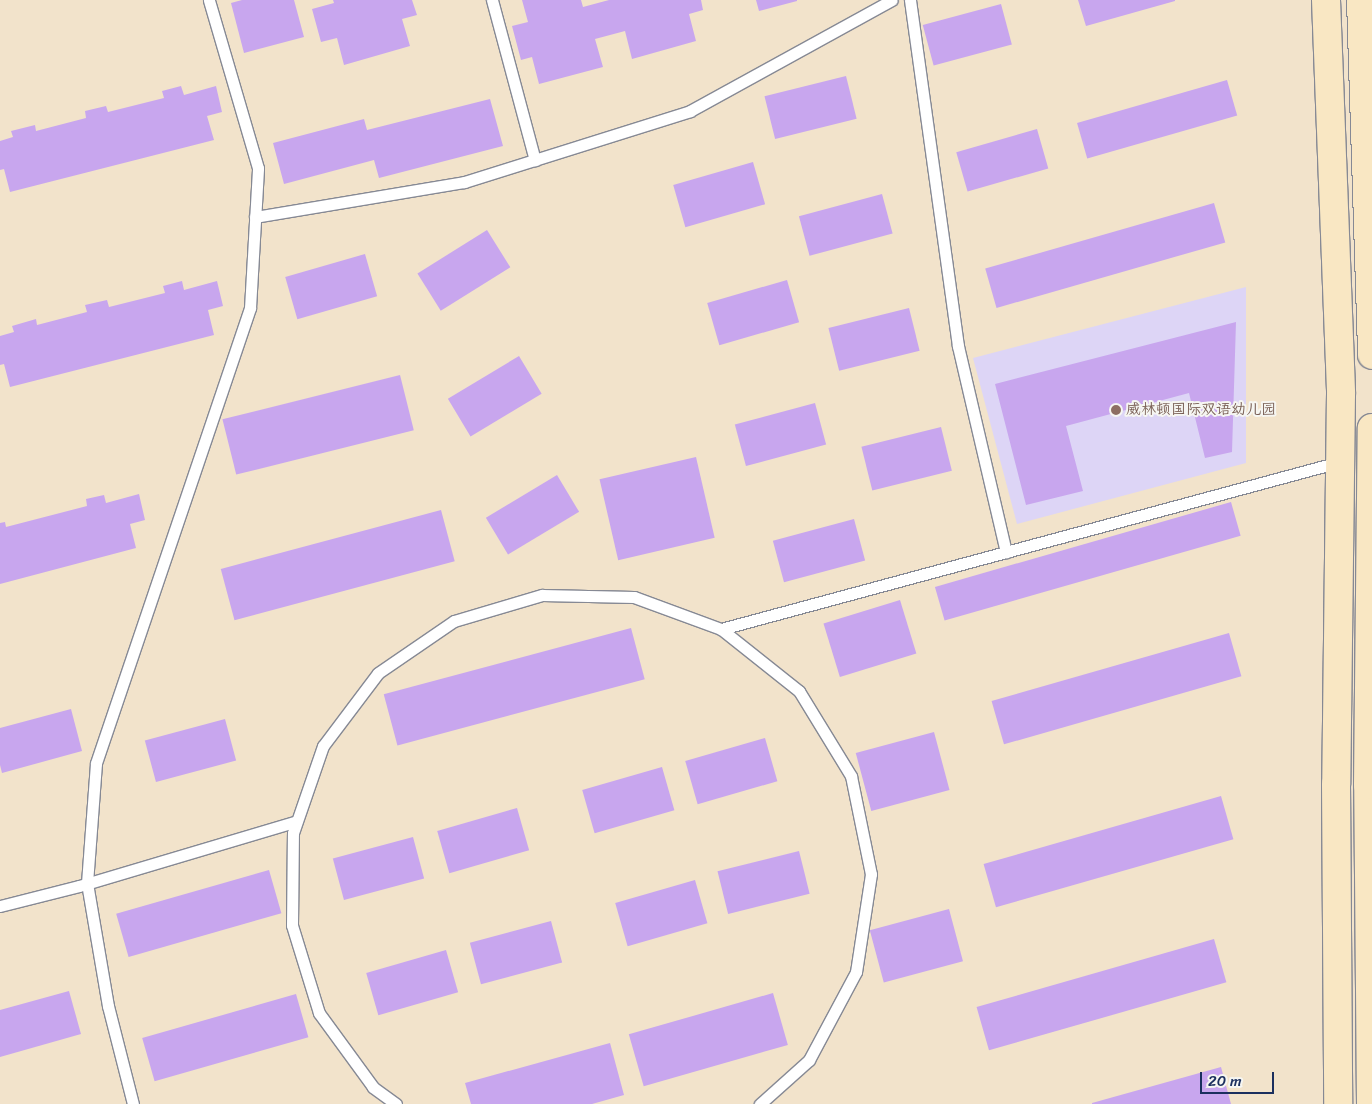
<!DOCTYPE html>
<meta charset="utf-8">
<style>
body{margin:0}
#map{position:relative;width:1372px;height:1104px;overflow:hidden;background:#f2e3cb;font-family:Sriracha,"LXGW WenKai TC",sans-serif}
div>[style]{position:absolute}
.built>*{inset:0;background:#ddd5f6}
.building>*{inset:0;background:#c8a6ee;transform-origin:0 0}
.roads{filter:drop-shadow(1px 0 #868994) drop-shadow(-1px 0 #868994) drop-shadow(0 1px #868994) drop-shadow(0 -1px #868994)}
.lane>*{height:11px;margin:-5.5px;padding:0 5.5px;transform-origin:5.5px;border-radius:5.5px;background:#fff}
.secondary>*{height:28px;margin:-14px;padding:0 14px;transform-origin:14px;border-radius:14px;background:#f9e7c3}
.dots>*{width:14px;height:14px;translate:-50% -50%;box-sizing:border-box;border:2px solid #f6f6f2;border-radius:50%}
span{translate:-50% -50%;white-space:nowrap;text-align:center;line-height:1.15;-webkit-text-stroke:4px #f6f6f2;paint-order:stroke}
.education-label{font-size:15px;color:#785e54}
.left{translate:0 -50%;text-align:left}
.scale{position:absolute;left:1200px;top:1072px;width:74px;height:22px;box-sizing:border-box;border:2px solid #1b2f5e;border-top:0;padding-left:6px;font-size:15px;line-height:18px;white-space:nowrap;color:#1b2f5e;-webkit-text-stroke:4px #f6f6f2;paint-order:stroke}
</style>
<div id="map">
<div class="built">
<i style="clip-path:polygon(1246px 287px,1246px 463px,1017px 524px,973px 358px)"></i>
</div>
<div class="building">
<i style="clip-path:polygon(242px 0,294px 0,304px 37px,244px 53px,231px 3px)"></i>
<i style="clip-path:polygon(333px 0,412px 0,417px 15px,402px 19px,410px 46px,344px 65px,337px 38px,321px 42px,312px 9px,334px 3px)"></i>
<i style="clip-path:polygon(522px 0,581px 0,583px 7px,609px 0,701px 0,703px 10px,689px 14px,696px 41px,632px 59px,625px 31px,595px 39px,603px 67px,539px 84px,532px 57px,521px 60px,512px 26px,528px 22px)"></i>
<i style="clip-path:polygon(756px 0,797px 0,797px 1px,759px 11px)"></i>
<i style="clip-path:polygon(1078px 0,1175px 0,1175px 1px,1086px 26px)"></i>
<i style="left:1001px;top:4px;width:42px;height:81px;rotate:75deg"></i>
<i style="left:846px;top:76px;width:44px;height:84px;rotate:76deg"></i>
<i style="left:1227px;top:80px;width:37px;height:156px;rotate:74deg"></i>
<i style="clip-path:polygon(181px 86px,184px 95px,216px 86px,222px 112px,207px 116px,214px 140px,10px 192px,4px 169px,0 170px,0 141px,13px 137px,11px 131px,35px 125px,36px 131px,86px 118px,85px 111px,106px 106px,108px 112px,164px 98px,162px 91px)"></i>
<i style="clip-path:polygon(490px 99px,503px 146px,379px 178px,374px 160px,284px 184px,273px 143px,364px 119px,367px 130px)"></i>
<i style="left:1037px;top:129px;width:41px;height:84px;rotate:74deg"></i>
<i style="left:753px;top:162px;width:44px;height:83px;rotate:74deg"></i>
<i style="left:882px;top:194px;width:41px;height:86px;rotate:75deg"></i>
<i style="left:1214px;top:203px;width:41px;height:238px;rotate:74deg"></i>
<i style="left:487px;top:230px;width:44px;height:82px;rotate:58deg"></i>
<i style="left:365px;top:254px;width:44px;height:83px;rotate:74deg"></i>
<i style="left:787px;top:280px;width:44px;height:83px;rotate:74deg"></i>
<i style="clip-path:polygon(182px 281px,184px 290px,217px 281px,223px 306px,208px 310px,214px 335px,10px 387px,4px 364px,0 365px,0 336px,14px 332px,12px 326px,36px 319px,37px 325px,87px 312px,85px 305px,107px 300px,109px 307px,165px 293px,163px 286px)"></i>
<i style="left:909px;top:308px;width:44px;height:83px;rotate:76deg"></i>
<i style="clip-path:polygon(1236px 322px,1232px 452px,1205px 458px,1189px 393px,1066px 426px,1083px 491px,1026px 505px,995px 384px)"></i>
<i style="left:519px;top:356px;width:44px;height:83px;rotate:59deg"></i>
<i style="left:400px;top:375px;width:57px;height:183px;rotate:76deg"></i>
<i style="left:815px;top:403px;width:43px;height:83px;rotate:75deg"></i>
<i style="left:941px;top:427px;width:45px;height:82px;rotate:76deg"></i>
<i style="left:696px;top:457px;width:83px;height:99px;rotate:77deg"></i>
<i style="left:557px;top:475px;width:43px;height:83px;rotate:59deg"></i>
<i style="clip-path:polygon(139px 494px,145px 520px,130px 524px,136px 548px,0 584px,0 523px,5px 522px,6px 527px,87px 506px,86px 499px,104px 495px,106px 503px)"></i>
<i style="left:1231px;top:502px;width:35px;height:308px;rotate:74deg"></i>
<i style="left:441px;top:510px;width:53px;height:228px;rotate:75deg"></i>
<i style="left:854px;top:519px;width:43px;height:84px;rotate:75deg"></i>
<i style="left:900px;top:600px;width:56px;height:80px;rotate:73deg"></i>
<i style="left:631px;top:628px;width:53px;height:256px;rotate:75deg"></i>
<i style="left:1229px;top:633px;width:45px;height:247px;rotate:74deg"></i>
<i style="clip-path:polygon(71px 709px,82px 751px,2px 773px,0 765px,0 728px)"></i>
<i style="left:225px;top:719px;width:43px;height:83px;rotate:75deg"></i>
<i style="left:934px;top:732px;width:60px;height:81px;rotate:75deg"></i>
<i style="left:765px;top:738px;width:45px;height:83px;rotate:74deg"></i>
<i style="left:662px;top:767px;width:45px;height:83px;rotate:74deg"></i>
<i style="left:1221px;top:796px;width:45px;height:247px;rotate:74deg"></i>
<i style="left:517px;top:808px;width:44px;height:83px;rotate:74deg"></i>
<i style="left:413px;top:837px;width:43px;height:83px;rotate:75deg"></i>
<i style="left:799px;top:851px;width:44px;height:84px;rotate:76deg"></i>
<i style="left:269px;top:870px;width:45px;height:159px;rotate:74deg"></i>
<i style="left:695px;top:880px;width:45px;height:83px;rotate:74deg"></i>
<i style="left:949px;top:909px;width:54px;height:82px;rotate:75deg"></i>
<i style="left:551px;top:921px;width:43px;height:84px;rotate:75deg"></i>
<i style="left:1214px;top:939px;width:45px;height:247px;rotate:74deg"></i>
<i style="left:446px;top:950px;width:44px;height:83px;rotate:74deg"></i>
<i style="clip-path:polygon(69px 991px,81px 1034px,0 1057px,0 1010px)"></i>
<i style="left:773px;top:993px;width:54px;height:150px;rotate:74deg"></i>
<i style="left:296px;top:994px;width:45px;height:160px;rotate:74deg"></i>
<i style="clip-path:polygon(610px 1043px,624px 1095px,592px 1104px,471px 1104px,465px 1083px)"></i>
<i style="clip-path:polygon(1221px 1067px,1231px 1104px,1092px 1104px,1092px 1103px)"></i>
</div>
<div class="roads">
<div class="lane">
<i style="left:492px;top:0;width:166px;rotate:75deg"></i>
<i style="left:910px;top:0;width:349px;rotate:82.1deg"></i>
<i style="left:958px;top:346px;width:212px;rotate:76.9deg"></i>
<i style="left:255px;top:217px;width:212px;rotate:-9.5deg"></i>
<i style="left:464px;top:182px;width:237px;rotate:-17.4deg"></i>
<i style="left:690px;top:111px;width:230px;rotate:-28.8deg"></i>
<i style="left:721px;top:629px;width:640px;rotate:-15.12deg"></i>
<i style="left:0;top:906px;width:81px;rotate:-14.2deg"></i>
<i style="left:79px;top:886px;width:227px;rotate:-16.6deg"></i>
<i style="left:133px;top:1104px;width:101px;rotate:-104.3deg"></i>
<i style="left:108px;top:1006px;width:125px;rotate:-99.7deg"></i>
<i style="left:87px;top:883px;width:120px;rotate:-85.7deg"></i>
<i style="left:96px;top:763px;width:480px;rotate:-71.3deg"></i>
<i style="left:250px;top:308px;width:140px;rotate:-86.7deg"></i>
<i style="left:258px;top:168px;width:175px;rotate:-106.3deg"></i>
<i style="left:396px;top:1104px;width:29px;rotate:-144deg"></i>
<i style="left:373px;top:1087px;width:92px;rotate:-126.1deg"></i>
<i style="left:319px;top:1013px;width:92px;rotate:-107.1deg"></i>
<i style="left:292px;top:925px;width:92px;rotate:-89.4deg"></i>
<i style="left:293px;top:833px;width:92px;rotate:-71deg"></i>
<i style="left:323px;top:746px;width:91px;rotate:-53deg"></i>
<i style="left:378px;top:673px;width:92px;rotate:-34.4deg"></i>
<i style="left:454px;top:621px;width:92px;rotate:-16.5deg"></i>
<i style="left:542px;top:595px;width:92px;rotate:1.2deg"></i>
<i style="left:634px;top:597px;width:93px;rotate:20.2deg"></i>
<i style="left:721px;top:629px;width:100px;rotate:38.5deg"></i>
<i style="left:799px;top:691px;width:100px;rotate:58.5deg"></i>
<i style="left:851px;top:776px;width:100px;rotate:78.5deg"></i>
<i style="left:871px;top:874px;width:99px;rotate:98.7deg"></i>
<i style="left:856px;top:972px;width:100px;rotate:118.1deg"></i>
<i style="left:809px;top:1060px;width:66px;rotate:138.1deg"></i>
</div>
<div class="secondary">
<i style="left:1326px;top:0;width:394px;rotate:87.8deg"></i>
<i style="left:1341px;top:394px;width:390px;rotate:90.7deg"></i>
<i style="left:1336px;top:784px;width:320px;rotate:89.6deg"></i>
<i style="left:1361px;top:0;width:355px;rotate:88.2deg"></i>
<i style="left:1371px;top:1104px;width:319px;rotate:-90.5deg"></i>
<i style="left:1368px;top:785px;width:357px;rotate:-89.4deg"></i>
</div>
</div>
<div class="dots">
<i style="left:1116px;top:410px;background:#8d6e63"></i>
</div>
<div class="education-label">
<span class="left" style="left:1126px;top:410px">威林顿国际双语幼儿园</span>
</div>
<div class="scale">20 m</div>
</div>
